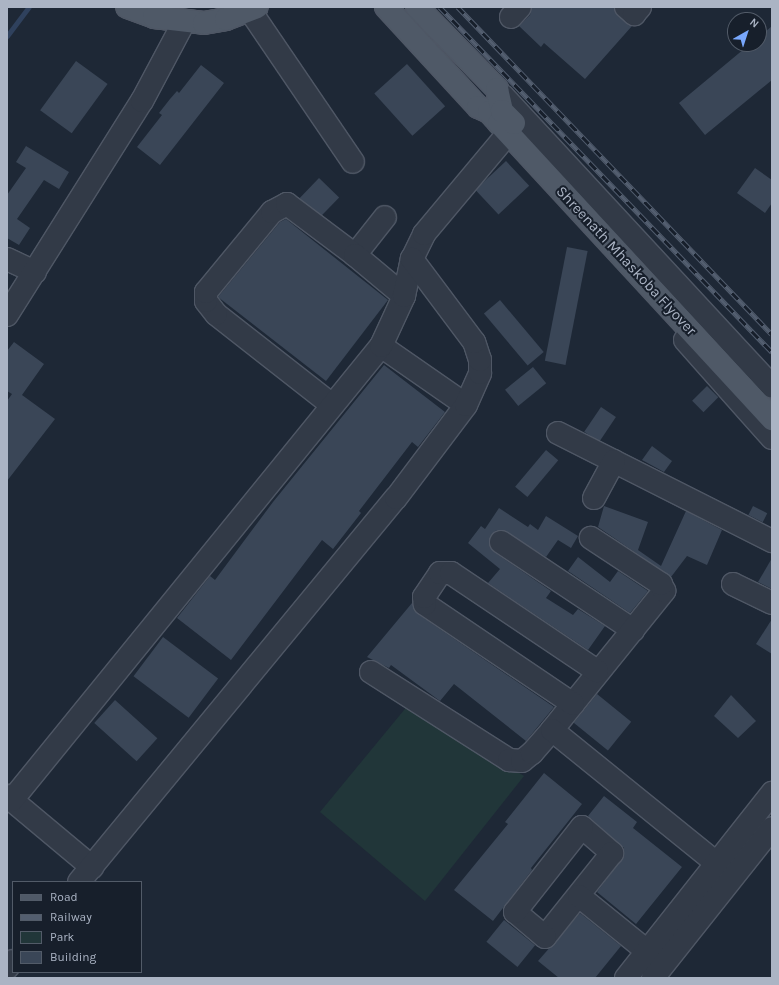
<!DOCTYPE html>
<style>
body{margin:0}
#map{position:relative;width:779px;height:985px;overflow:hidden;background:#1e2836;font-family:Karla,sans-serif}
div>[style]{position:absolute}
.green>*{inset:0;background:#213639}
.stream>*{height:4.5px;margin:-2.25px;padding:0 2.25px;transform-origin:2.25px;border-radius:2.25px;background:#2f415d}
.building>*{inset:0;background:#3a4657;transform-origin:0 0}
.roads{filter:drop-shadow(1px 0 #4f5765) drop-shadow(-1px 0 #4f5765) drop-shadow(0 1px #4f5765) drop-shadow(0 -1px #4f5765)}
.minor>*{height:22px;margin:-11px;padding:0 11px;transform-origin:11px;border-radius:11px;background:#323a47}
.major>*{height:22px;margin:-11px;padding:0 11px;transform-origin:11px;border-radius:11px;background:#4f5967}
.rail>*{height:4.5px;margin-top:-2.25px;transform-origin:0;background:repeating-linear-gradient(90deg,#171f2b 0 9px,#535e6f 0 18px);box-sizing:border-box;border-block:1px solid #535e6f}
span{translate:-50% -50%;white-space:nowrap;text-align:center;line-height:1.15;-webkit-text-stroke:4px #171f2b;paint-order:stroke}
.street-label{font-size:15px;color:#abb4c4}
.frame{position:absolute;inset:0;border:8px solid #abb4c4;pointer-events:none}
.legend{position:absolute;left:12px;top:881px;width:130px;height:92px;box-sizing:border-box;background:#171f2b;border:1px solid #525b68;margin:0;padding:5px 7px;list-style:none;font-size:12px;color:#abb4c4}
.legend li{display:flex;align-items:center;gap:8px;height:20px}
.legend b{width:20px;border:1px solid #525b68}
.north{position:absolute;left:727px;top:12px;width:40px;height:40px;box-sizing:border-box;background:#171f2b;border:1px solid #525b68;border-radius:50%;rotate:39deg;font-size:11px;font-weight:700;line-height:16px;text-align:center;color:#abb4c4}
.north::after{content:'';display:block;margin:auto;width:14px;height:18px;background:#78a7fc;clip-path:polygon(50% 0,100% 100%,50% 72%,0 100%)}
</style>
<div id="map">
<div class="green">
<i style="clip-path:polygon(409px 704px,524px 776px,425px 901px,320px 812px)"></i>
</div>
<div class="stream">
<i style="left:7px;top:36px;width:36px;rotate:-53deg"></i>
</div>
<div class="building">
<i style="clip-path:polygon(532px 7px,614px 7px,618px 16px,632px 26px,585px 79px,544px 43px,541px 47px,519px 26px,530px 15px)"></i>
<i style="clip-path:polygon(772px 26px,772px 80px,705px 135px,679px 103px,750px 44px,759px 44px,759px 37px)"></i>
<i style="left:76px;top:61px;width:39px;height:61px;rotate:36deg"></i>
<i style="left:407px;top:64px;width:57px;height:44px;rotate:48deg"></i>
<i style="clip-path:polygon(201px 65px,224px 83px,160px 165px,137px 147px,162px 115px,159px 113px,170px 99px,177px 91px,179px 93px)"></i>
<i style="clip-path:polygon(26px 146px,69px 172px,59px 189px,44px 180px,17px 219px,30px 228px,19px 245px,7px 238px,7px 195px,26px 168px,16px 162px)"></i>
<i style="left:506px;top:161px;width:34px;height:42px;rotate:47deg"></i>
<i style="clip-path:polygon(755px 168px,772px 180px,772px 203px,765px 213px,737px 193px)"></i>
<i style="left:319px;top:178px;width:28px;height:28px;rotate:44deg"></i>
<i style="clip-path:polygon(286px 219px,388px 300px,326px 381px,218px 297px,280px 222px)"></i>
<i style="left:567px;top:247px;width:21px;height:116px;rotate:11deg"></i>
<i style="left:500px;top:300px;width:68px;height:21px;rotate:50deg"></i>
<i style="clip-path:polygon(14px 342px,44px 364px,22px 395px,55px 419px,7px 481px,7px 401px,12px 394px,7px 391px,7px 351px)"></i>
<i style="clip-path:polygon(384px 365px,445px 412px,418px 447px,412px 442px,359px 511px,361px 513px,333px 549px,322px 540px,231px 660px,177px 618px,210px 576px,215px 580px,273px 502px)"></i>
<i style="left:533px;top:367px;width:21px;height:36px;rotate:51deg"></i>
<i style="left:707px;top:386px;width:16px;height:21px;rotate:45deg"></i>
<i style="left:601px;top:407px;width:18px;height:30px;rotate:34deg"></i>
<i style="clip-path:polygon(652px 446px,672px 461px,664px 472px,642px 460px)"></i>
<i style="left:546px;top:450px;width:16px;height:48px;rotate:40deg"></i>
<i style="clip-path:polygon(604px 506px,648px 522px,638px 550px,661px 566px,686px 511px,722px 530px,707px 565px,687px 556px,671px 577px,598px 527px)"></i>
<i style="left:753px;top:506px;width:16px;height:10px;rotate:27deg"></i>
<i style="clip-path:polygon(499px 508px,528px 527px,530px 524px,538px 530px,546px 516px,578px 536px,571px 548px,558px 540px,546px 557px,502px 530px,495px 531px,489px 542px,494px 552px,551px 591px,546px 598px,573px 615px,578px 609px,605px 626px,588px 650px,488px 583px,500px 569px,468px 543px,481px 526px,485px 529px)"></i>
<i style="clip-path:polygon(578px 557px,610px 582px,618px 571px,648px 591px,630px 613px,568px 571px)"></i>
<i style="clip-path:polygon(772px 558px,772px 589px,758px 582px)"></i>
<i style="clip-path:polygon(412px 603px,418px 614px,554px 707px,526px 741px,454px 684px,440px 701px,391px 665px,389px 668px,367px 657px)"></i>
<i style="clip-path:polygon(772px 619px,772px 654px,756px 644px)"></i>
<i style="left:163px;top:637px;width:69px;height:49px;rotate:37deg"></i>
<i style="left:597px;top:694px;width:44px;height:37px;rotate:39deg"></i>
<i style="clip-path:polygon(731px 695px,756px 721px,738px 738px,714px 716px)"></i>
<i style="left:115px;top:700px;width:57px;height:31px;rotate:42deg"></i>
<i style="clip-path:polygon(544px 773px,582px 804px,531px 868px,532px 870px,493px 921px,454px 890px,508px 824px,505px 822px)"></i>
<i style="clip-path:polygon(604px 796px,637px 822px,633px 828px,682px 867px,636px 924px,597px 892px,624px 855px,624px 848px,588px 816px)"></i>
<i style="clip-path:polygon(580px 913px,621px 946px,595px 978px,559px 978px,538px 961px)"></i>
<i style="left:504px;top:920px;width:40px;height:28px;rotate:39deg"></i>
</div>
<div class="roads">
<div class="minor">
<i style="left:626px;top:7px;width:11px;rotate:41deg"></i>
<i style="left:634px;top:14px;width:9px;rotate:-49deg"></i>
<i style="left:251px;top:12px;width:181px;rotate:55.8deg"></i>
<i style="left:511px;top:17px;width:13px;rotate:-48deg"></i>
<i style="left:503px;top:96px;width:396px;rotate:47.2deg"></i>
<i style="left:355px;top:255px;width:48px;rotate:-51.7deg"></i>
<i style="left:7px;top:259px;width:31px;rotate:25deg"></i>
<i style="left:7px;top:315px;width:253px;rotate:-57.8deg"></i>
<i style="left:142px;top:101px;width:89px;rotate:-62deg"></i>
<i style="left:685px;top:340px;width:131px;rotate:48.4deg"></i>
<i style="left:381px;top:346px;width:103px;rotate:34.8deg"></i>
<i style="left:332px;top:405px;width:147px;rotate:-141.9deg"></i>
<i style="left:216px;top:314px;width:16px;rotate:-128deg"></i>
<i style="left:206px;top:301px;width:9px;rotate:-90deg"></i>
<i style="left:206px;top:292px;width:104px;rotate:-50.5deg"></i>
<i style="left:272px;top:212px;width:17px;rotate:-28deg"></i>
<i style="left:287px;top:204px;width:85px;rotate:36.9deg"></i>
<i style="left:355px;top:255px;width:64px;rotate:39.9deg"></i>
<i style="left:558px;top:433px;width:240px;rotate:26.8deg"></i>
<i style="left:594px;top:498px;width:42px;rotate:-61.6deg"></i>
<i style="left:501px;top:542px;width:159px;rotate:33.7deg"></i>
<i style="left:733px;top:584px;width:43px;rotate:26deg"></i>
<i style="left:371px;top:672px;width:164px;rotate:32.5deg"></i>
<i style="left:509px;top:760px;width:13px;rotate:4deg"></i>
<i style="left:522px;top:761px;width:13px;rotate:-39deg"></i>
<i style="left:532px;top:753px;width:30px;rotate:-49deg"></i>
<i style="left:552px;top:730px;width:179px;rotate:-51.1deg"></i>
<i style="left:664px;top:591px;width:8px;rotate:-113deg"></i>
<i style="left:661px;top:584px;width:84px;rotate:-146.7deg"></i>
<i style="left:573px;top:704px;width:179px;rotate:-146deg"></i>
<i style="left:425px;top:604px;width:7px;rotate:-98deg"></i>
<i style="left:424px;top:597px;width:29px;rotate:-56deg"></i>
<i style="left:440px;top:573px;width:11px"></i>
<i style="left:451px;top:573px;width:176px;rotate:33.9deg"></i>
<i style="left:552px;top:730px;width:211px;rotate:39deg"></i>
<i style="left:7px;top:796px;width:111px;rotate:39.9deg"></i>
<i style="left:12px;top:800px;width:585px;rotate:-50.9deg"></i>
<i style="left:381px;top:346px;width:55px;rotate:-65.3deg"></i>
<i style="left:404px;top:296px;width:38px;rotate:-78deg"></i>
<i style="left:412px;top:259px;width:28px;rotate:-64deg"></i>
<i style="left:424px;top:234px;width:126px;rotate:-50.1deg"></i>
<i style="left:582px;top:827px;width:40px;rotate:41deg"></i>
<i style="left:612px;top:853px;width:107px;rotate:128.6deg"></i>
<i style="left:545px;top:937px;width:39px;rotate:-140deg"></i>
<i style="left:515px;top:912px;width:108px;rotate:-51.8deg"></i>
<i style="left:79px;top:882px;width:498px;rotate:-50.5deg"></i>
<i style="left:396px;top:498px;width:116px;rotate:-53deg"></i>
<i style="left:466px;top:405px;width:35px;rotate:-66deg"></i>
<i style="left:480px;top:373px;width:13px;rotate:-90deg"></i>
<i style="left:480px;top:360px;width:19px;rotate:-108deg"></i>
<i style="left:474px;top:342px;width:104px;rotate:-126.8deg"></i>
<i style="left:579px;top:896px;width:87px;rotate:39deg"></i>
<i style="left:7px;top:968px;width:9px;rotate:-49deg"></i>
<i style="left:626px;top:978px;width:236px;rotate:-51.7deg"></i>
<i style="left:653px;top:978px;width:191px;rotate:-51.6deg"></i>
</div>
<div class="major">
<i style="left:127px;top:7px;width:29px;rotate:20deg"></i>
<i style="left:154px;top:17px;width:50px;rotate:6.8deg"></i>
<i style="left:204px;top:23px;width:22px;rotate:-10deg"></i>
<i style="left:226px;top:19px;width:33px;rotate:-21deg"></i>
<i style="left:386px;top:7px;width:136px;rotate:47.4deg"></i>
<i style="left:478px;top:107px;width:12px;rotate:24deg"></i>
<i style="left:489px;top:112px;width:15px;rotate:48deg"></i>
<i style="left:499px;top:123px;width:403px;rotate:47.3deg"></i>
<i style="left:417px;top:7px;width:115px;rotate:45.7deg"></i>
<i style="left:497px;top:89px;width:23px;rotate:77deg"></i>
<i style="left:502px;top:111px;width:17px;rotate:45deg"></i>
</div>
</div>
<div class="rail">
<i style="left:440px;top:7px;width:479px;rotate:46.1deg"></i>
<i style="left:458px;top:7px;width:453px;rotate:46.2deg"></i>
</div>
<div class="street-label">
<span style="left:626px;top:261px;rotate:47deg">Shreenath Mhaskoba Flyover</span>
</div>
<div class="frame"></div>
<ul class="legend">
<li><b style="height:5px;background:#4f5967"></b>Road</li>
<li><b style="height:5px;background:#535e6f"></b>Railway</li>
<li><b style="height:11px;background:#213639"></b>Park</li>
<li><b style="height:11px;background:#3a4657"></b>Building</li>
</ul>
<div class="north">N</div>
</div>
